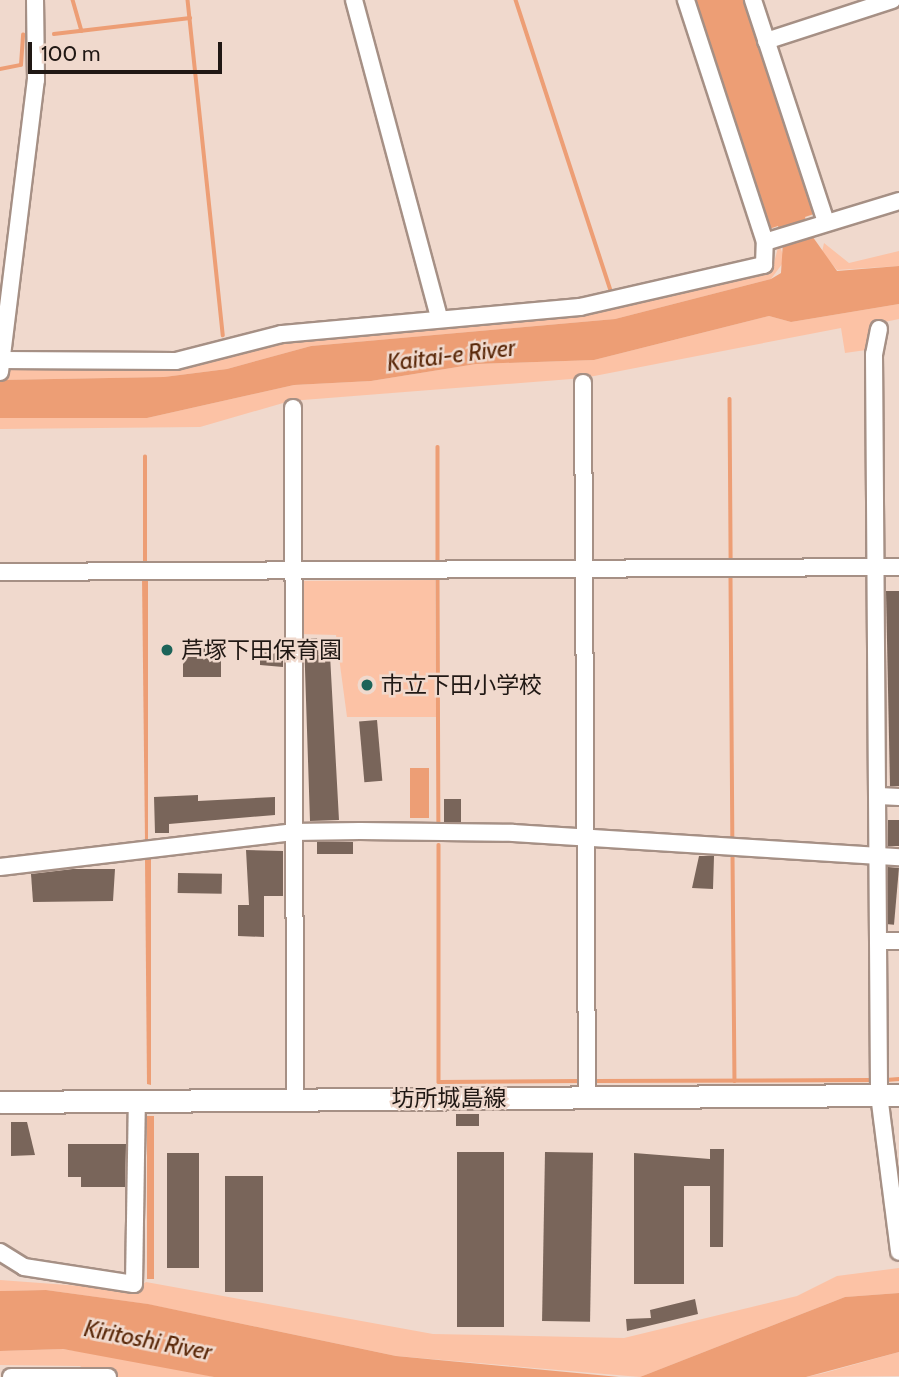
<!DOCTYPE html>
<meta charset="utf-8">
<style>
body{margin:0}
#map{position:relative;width:899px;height:1377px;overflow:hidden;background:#f0d9cd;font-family:Cabin,"Noto Sans JP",sans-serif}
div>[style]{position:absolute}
.green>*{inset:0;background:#fcc2a5}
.water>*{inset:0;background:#ed9e75;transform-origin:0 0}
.stream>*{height:3.5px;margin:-1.75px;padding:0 1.75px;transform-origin:1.75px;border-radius:1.75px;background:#ed9e75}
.building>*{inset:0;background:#79655a;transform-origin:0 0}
.roads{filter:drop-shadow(2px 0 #a69085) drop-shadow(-2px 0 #a69085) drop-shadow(0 2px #a69085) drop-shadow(0 -2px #a69085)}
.minor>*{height:16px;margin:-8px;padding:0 8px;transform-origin:8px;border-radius:8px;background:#fff}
.major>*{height:21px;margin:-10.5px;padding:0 10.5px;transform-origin:10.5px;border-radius:10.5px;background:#fff}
.dots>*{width:19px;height:19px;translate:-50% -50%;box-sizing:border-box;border:4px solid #f0d9cd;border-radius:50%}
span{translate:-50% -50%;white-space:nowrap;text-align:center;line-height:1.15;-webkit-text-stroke:5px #f0d9cd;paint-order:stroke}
.poi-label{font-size:23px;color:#201814}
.left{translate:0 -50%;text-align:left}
.street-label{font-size:23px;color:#201814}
.water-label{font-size:24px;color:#5a2809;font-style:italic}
.scale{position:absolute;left:28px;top:42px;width:194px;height:32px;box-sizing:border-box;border:4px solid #201814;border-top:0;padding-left:9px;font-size:21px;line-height:24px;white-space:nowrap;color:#201814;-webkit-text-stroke:5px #f0d9cd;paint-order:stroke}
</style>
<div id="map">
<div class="green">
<i style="clip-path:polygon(824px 243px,849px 263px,899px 251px,899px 266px,837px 270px,822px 252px)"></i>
<i style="clip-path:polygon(779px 244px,785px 260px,771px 279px,615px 319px,311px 346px,227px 369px,164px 377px,0 380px,0 368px,178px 365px,292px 337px,617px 308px,772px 270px)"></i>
<i style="clip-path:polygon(899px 304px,899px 319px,875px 324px,866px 350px,845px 353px,841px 328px,584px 378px,290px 401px,200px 427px,0 429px,0 418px,147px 418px,294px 385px,371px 381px,476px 364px,594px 360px,769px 316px,791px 322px)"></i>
<i style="clip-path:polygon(435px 580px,436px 717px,347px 717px,336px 635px,298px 634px,298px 581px)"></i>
<i style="clip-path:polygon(899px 1268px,899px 1293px,845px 1297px,640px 1377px,396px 1356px,147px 1304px,46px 1290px,0 1291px,0 1280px,135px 1290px,146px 1282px,433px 1334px,624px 1338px,797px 1296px,837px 1276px)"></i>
<i style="clip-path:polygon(62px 1349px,148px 1361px,214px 1377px,93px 1377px,80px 1366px,0 1365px,0 1351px)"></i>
<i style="clip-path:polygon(899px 1352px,899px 1376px,806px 1377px,824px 1373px)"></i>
</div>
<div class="water">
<i style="clip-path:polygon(695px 0,743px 0,814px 214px,805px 217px,810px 233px,837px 271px,899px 266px,899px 304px,791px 322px,769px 316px,594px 360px,476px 364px,371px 381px,294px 385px,147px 418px,0 418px,0 380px,164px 377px,227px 369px,311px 346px,615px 319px,771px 279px,781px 273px,783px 242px,778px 226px,769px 229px)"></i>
<i style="clip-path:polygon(142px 577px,148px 577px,148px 842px,145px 842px)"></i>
<i style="left:410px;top:768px;width:19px;height:50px"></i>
<i style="clip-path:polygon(145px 859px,151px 859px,151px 1085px,147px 1084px)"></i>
<i style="left:147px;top:1116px;width:7px;height:163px"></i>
<i style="clip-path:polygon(46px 1290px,148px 1304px,396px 1356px,619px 1377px,214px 1377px,63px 1349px,0 1351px,0 1291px)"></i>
<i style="clip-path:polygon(899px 1293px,899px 1352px,806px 1377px,640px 1377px,845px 1297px)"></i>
</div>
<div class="stream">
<i style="left:73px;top:0;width:32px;rotate:74deg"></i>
<i style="left:188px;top:0;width:337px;rotate:84deg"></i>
<i style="left:516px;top:0;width:306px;rotate:71.9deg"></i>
<i style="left:54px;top:34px;width:137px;rotate:-6.7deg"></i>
<i style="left:0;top:69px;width:21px;rotate:-11deg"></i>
<i style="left:21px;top:65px;width:30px;rotate:-86deg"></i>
<i style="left:730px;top:399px;width:160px;rotate:89.6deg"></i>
<i style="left:438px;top:447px;width:116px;rotate:90deg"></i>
<i style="left:145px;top:565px;width:108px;rotate:-90deg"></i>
<i style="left:438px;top:577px;width:247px;rotate:89.8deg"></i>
<i style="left:731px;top:577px;width:259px;rotate:89.6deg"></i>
<i style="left:3px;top:580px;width:19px"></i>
<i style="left:439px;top:845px;width:237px;rotate:90deg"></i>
<i style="left:439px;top:1082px;width:142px;rotate:-0.4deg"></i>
<i style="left:733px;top:855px;width:226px;rotate:89.5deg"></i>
<i style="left:886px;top:1080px;width:13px;rotate:-4deg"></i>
<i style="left:594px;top:1081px;width:279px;rotate:-0.2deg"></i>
</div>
<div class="building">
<i style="clip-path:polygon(886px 591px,899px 591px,899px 786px,890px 786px)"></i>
<i style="clip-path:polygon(317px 638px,319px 656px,330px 655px,339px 820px,310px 821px,304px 639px)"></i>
<i style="left:183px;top:645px;width:38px;height:32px"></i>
<i style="clip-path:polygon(283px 649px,283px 667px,260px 665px,260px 650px)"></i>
<i style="left:377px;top:720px;width:61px;height:18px;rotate:85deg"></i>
<i style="clip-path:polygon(198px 795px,198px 801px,275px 797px,275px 815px,169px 824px,169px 833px,155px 833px,154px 797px)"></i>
<i style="left:444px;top:799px;width:17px;height:23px"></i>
<i style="left:888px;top:820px;width:11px;height:26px"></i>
<i style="left:317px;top:842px;width:36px;height:12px"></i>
<i style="clip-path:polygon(246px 850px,283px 851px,283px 896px,264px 896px,264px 937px,238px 936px,238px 905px,249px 905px)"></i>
<i style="clip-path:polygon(699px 856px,714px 856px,713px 889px,692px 888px)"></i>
<i style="left:888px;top:867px;width:11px;height:57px;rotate:5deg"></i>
<i style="clip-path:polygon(73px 869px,115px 869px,113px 901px,33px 902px,31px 874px)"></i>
<i style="left:178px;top:873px;width:44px;height:20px;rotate:1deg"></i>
<i style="left:456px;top:1114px;width:23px;height:12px"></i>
<i style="clip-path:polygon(11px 1122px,27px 1122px,35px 1155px,11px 1156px)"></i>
<i style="clip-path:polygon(68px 1144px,126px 1144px,125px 1187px,81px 1187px,81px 1177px,68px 1177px)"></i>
<i style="clip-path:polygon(710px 1149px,724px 1149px,723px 1247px,710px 1247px,710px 1186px,684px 1186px,684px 1284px,634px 1284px,634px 1153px,710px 1159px)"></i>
<i style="left:457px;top:1152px;width:47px;height:175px"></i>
<i style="left:545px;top:1152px;width:48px;height:169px;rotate:1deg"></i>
<i style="left:167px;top:1153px;width:32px;height:115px"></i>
<i style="left:225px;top:1176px;width:38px;height:116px"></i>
<i style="clip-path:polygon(695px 1299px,698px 1314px,627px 1331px,626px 1319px,651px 1318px,650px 1310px)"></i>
</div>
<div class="roads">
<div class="minor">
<i style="left:354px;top:0;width:328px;rotate:75deg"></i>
<i style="left:753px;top:0;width:234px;rotate:71.8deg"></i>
<i style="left:766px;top:41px;width:133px;rotate:-18deg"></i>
<i style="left:765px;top:242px;width:140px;rotate:-17deg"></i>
<i style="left:879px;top:329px;width:25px;rotate:101deg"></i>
<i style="left:874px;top:354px;width:741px;rotate:89.61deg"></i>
<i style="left:879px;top:1095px;width:158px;rotate:82.7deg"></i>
<i style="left:1px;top:360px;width:175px;rotate:0.3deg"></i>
<i style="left:176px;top:361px;width:109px;rotate:-14.3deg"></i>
<i style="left:282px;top:334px;width:299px;rotate:-5.2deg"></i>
<i style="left:580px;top:307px;width:189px;rotate:-12.9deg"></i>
<i style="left:764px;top:265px;width:23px;rotate:-88deg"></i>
<i style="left:765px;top:242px;width:255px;rotate:-108.1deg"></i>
<i style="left:0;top:372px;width:294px;rotate:-83deg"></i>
<i style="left:36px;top:80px;width:80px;rotate:-90.7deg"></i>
<i style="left:583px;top:383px;width:714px;rotate:89.68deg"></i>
<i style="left:293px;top:408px;width:691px;rotate:89.83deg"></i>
<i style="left:0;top:572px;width:899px;rotate:-0.32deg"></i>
<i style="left:879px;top:796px;width:20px;rotate:3deg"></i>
<i style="left:0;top:867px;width:295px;rotate:-6.8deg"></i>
<i style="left:293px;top:832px;width:67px;rotate:-0.9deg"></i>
<i style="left:360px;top:831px;width:153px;rotate:0.7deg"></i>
<i style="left:513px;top:833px;width:387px;rotate:3.6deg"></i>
<i style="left:878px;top:941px;width:21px"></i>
<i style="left:0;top:1252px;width:28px;rotate:32deg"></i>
<i style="left:24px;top:1267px;width:111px;rotate:8.8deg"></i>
<i style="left:134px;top:1284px;width:183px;rotate:-89.1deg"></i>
<i style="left:11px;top:1377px;width:97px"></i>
</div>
<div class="major">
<i style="left:0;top:1102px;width:899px;rotate:-0.45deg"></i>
</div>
</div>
<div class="dots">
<i style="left:167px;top:650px;background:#1c6459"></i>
<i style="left:367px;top:685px;background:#1c6459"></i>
</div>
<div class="poi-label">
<span class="left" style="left:181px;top:650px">芦塚下田保育園</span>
<span class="left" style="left:381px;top:685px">市立下田小学校</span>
</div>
<div class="street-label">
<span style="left:449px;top:1098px">坊所城島線</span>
</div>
<div class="water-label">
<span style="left:451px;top:355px;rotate:-7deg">Kaitai-e River</span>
<span style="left:148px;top:1340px;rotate:11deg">Kiritoshi River</span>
</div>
<div class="scale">100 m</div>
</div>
